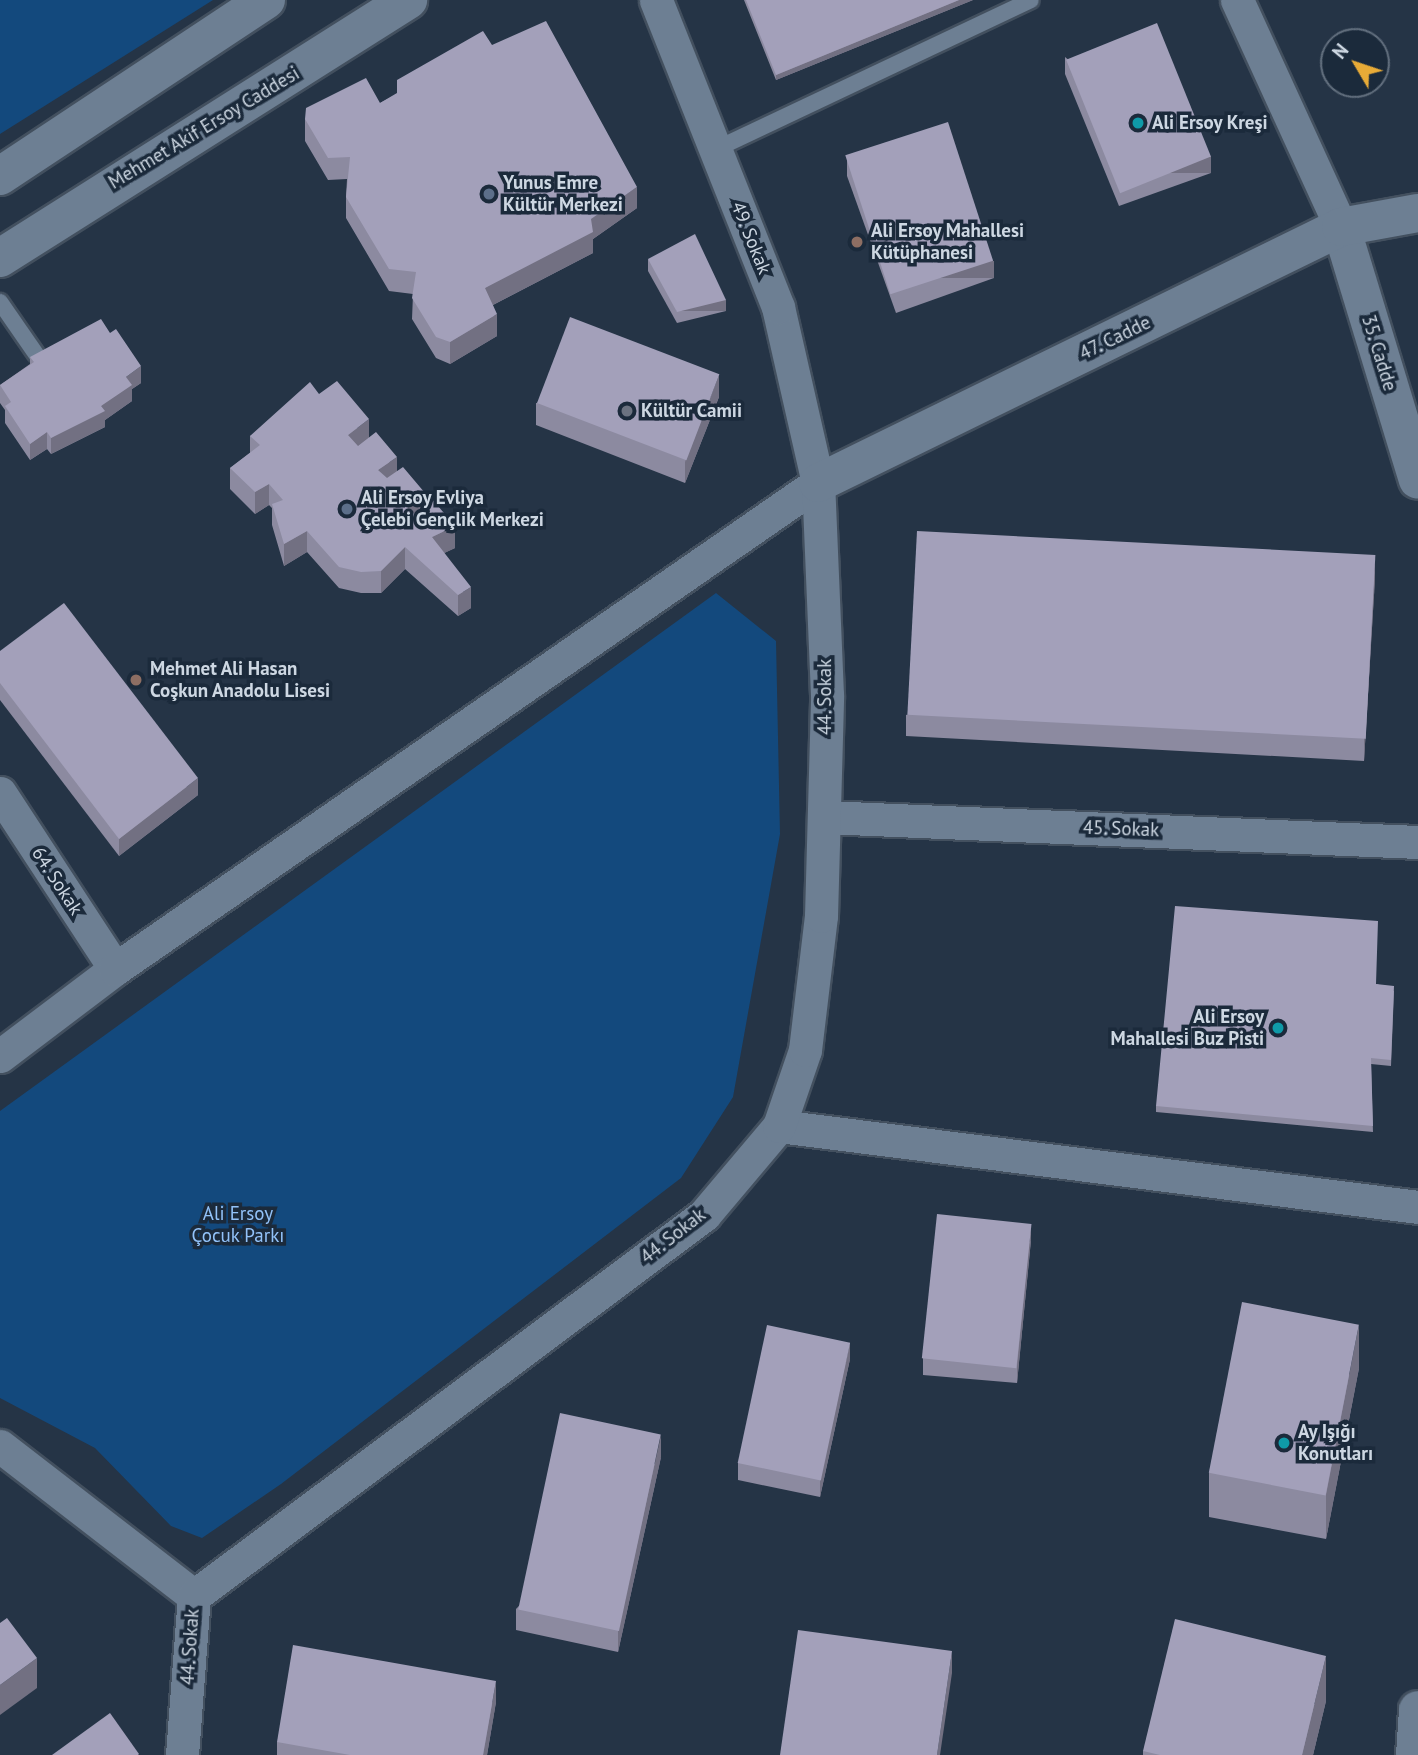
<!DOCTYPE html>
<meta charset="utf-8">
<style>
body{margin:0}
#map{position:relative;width:1418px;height:1755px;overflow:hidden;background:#253446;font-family:"PT Sans",sans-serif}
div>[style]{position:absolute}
.green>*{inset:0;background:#13497d}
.roads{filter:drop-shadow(2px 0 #43505f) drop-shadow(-2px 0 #43505f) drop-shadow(0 2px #43505f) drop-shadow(0 -2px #43505f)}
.service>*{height:16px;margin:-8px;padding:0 8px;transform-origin:8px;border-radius:8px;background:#6d7f93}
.minor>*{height:33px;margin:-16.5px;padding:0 16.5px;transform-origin:16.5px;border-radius:16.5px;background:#6d7f93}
.tertiary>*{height:38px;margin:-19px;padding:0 19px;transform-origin:19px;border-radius:19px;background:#6d7f93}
.secondary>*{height:38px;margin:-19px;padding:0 19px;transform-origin:19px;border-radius:19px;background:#6d7f93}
.wall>*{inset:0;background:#8c8aa0}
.shaded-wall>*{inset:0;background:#727082;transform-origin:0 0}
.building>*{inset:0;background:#a3a0ba;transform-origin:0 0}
.dots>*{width:19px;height:19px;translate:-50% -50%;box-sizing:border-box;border:4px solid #1b2a3b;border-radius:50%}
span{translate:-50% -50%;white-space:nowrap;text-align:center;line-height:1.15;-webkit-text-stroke:7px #1b2a3b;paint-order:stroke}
.poi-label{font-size:19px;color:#cdd7e2;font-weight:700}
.left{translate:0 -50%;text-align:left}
.right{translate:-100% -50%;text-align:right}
.street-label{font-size:19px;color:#cdd7e2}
.park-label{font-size:19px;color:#92c2f9}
.north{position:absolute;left:1320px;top:28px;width:70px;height:70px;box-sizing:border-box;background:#1b2a3b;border:2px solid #626f7e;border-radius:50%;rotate:309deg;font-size:19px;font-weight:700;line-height:28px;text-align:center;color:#cdd7e2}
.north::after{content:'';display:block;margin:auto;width:24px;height:32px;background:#e8ab37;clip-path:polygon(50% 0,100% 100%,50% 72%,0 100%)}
</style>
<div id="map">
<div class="green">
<i style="clip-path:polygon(0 0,213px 0,0 134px)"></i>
<i style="clip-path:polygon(716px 593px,776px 641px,780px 834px,733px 1097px,681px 1178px,281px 1484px,202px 1538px,171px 1526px,95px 1448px,0 1398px,0 1111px)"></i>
</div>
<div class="roads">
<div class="service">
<i style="left:716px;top:149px;width:348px;rotate:-25.3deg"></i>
<i style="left:0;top:302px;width:63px;rotate:55.3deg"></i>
</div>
<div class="minor">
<i style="left:1237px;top:0;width:250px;rotate:65.4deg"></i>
<i style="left:0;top:793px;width:210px;rotate:56.8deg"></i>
<i style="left:824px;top:817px;width:595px;rotate:2.41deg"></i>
<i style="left:0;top:1056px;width:144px;rotate:-37.1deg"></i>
<i style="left:115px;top:969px;width:855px;rotate:-34.66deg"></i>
<i style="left:779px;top:1126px;width:644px;rotate:7.22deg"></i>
<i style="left:0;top:1446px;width:245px;rotate:37.7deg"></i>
<i style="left:182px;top:1755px;width:159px;rotate:-85.7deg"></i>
<i style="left:194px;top:1596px;width:637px;rotate:-36.76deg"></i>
<i style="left:704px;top:1215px;width:116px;rotate:-49.9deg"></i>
<i style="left:779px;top:1126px;width:80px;rotate:-71.1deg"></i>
<i style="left:805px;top:1050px;width:135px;rotate:-83.2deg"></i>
<i style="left:821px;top:916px;width:221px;rotate:-88.4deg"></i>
<i style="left:827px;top:695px;width:212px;rotate:-92.4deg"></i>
<i style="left:818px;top:483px;width:180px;rotate:-102.8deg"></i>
<i style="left:778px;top:307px;width:330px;rotate:-111.7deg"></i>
</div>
<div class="tertiary">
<i style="left:1341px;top:227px;width:264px;rotate:73.1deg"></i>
<i style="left:818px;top:483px;width:582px;rotate:-26.08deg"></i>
<i style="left:1341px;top:227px;width:78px;rotate:-10.3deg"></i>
<i style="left:1415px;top:1755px;width:45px;rotate:-86.2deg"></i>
</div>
<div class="secondary">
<i style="left:0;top:176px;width:319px;rotate:-33.5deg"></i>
<i style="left:0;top:258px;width:483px;rotate:-32.3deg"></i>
</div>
</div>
<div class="wall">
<i style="clip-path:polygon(744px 0,973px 0,776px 80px)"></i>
<i style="clip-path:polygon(492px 45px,637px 208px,593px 239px,593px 253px,493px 305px,497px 336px,450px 364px,436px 358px,412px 319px,413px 294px,389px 291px,346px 218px,346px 197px,347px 179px,328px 180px,305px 141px,305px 119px,380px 103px)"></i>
<i style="clip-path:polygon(1065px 57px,1211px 173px,1119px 206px,1065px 74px)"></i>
<i style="clip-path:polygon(847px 159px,994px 278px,896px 313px,847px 176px)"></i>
<i style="clip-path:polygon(648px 259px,726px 311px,677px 323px,648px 271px)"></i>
<i style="clip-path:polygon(30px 357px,141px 383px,132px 389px,132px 401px,105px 420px,105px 427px,51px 454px,47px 449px,30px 460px,5px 423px,5px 410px,0 403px,0 385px,30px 364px)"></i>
<i style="clip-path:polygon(319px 394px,369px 438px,425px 505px,455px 548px,444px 553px,471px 608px,458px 616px,405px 569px,381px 593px,361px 593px,339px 588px,307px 552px,284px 566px,272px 525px,272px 508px,269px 505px,255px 514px,230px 489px,230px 468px,250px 453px,250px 436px)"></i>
<i style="clip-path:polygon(719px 397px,685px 483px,536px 425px,536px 403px)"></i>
<i style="clip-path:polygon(1375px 578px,1364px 761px,906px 736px,906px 715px)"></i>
<i style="clip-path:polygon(0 651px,198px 795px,119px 856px,0 700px)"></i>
<i style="clip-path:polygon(1377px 984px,1394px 991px,1391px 1066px,1371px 1064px,1373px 1132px,1156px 1112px,1156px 1106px)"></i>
<i style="clip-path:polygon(1031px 1240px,1017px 1383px,923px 1375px,923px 1358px)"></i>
<i style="clip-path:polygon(850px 1359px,820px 1497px,738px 1480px,738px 1463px)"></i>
<i style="clip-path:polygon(1359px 1368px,1326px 1539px,1209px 1517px,1209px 1473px)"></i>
<i style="clip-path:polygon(661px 1457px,618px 1652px,516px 1630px,516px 1609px)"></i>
<i style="clip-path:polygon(1326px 1701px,1313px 1755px,1143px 1755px,1143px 1751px)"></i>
<i style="clip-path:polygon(496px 1702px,487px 1755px,277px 1755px,277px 1742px)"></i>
</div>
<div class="shaded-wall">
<i style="clip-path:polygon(959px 0,973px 0,776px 80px,776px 75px)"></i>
<i style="left:1211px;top:156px;width:17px;height:98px;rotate:90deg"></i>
<i style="clip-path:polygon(637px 187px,637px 208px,593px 239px,593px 253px,485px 309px,485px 288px)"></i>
<i style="left:994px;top:261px;width:17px;height:104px;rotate:90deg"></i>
<i style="left:726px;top:300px;width:11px;height:50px;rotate:90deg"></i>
<i style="clip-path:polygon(497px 314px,497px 336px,450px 364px,450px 342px)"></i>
<i style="clip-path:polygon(141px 366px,141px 383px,132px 389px,132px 401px,105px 420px,105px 427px,51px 454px,51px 438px,101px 406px,126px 377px)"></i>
<i style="clip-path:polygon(719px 375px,719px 397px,685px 483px,685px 462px)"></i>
<i style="clip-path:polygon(369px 419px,369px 441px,348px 457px,348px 435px)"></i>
<i style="clip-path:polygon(47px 432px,47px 449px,30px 460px,30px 444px)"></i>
<i style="clip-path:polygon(397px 457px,397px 478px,378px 491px,378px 470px)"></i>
<i style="clip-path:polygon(269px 484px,269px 505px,255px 514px,255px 492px)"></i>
<i style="clip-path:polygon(425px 493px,425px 514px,407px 530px,407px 508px)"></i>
<i style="clip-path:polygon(455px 526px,455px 548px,432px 559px,432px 537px)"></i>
<i style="clip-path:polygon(307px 531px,307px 552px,284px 566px,284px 544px)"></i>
<i style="clip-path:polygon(405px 547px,405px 569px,381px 593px,381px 571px)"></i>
<i style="clip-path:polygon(1375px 556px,1375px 578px,1364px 761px,1364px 740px)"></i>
<i style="clip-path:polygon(471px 587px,471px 608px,458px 616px,458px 595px)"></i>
<i style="clip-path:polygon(198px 778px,198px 795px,119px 856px,119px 839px)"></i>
<i style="clip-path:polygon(1031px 1224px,1031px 1240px,1017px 1383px,1017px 1366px)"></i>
<i style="clip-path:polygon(1359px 1324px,1359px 1368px,1326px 1539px,1326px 1495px)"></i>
<i style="clip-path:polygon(850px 1342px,850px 1359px,820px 1497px,820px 1480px)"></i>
<i style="clip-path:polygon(661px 1435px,661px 1457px,618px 1652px,618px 1631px)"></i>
<i style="clip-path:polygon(952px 1651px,952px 1673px,940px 1755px,937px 1755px)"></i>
<i style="clip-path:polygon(1326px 1656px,1326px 1701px,1313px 1755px,1302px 1755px)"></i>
<i style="clip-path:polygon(37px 1658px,37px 1688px,0 1715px,0 1685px)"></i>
<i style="clip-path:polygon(496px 1681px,496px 1702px,487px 1755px,483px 1755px)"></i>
</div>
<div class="building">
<i style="clip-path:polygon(746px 0,959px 0,776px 75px)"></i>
<i style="clip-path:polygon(546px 21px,637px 187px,591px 219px,593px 232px,485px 288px,497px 314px,450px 342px,436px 337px,412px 298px,416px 272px,389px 269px,346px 197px,350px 157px,328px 158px,305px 119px,306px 108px,366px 78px,380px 103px,397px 93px,397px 80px,483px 31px,492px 45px)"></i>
<i style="left:1157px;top:23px;width:144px;height:98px;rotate:68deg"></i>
<i style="left:948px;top:122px;width:146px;height:108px;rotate:72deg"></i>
<i style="clip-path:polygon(695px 234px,726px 300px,677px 312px,648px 259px)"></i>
<i style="left:570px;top:317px;width:160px;height:92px;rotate:21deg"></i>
<i style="clip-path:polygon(101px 319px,110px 333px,116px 329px,141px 366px,126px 377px,132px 385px,101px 406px,105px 411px,51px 438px,47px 432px,30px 444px,5px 406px,11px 402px,0 385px,34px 362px,30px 357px)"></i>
<i style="clip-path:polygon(337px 381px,369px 419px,348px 435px,358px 446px,376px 432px,397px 457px,378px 470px,387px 478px,403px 467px,425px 493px,407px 508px,415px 514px,432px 499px,455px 526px,432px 537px,471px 587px,458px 595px,405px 547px,381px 571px,361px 572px,339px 567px,307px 531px,284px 544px,272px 504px,283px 500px,269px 484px,255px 492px,230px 468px,260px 445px,250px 436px,310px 382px,319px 394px)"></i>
<i style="left:917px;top:531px;width:459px;height:184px;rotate:3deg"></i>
<i style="clip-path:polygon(64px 603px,198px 778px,119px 839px,0 683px,0 651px)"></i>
<i style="clip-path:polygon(1175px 906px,1378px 921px,1376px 984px,1394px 986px,1391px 1060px,1371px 1058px,1373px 1126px,1156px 1106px)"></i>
<i style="left:937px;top:1214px;width:95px;height:145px;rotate:6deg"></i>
<i style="left:1242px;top:1302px;width:119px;height:174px;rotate:11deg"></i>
<i style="left:767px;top:1325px;width:85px;height:141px;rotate:12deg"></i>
<i style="left:560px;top:1413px;width:103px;height:201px;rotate:12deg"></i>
<i style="clip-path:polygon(7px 1618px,37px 1658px,0 1685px,0 1623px)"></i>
<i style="clip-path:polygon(1175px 1619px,1326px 1656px,1302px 1755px,1160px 1755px,1143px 1751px)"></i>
<i style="clip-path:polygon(798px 1630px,952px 1651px,937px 1755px,780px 1755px)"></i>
<i style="clip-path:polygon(293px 1645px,496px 1681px,483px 1755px,350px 1755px,277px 1742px)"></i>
<i style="clip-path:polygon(110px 1713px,139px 1754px,138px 1755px,52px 1755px)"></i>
</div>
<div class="dots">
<i style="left:1138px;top:123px;background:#0f9aa8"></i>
<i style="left:489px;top:194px;background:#5c6f8a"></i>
<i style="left:857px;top:242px;background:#8d6e63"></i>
<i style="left:627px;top:411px;background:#6b7280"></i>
<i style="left:347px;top:509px;background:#5c6f8a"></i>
<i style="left:136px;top:680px;background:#8d6e63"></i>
<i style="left:1278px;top:1028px;background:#0f9aa8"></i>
<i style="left:1284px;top:1443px;background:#0f9aa8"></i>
</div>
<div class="poi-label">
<span class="left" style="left:1152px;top:123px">Ali Ersoy Kreşi</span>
<span class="left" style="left:503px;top:194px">Yunus Emre<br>Kültür Merkezi</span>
<span class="left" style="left:871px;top:242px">Ali Ersoy Mahallesi<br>Kütüphanesi</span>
<span class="left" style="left:641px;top:411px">Kültür Camii</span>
<span class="left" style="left:361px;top:509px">Ali Ersoy Evliya<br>Çelebi Gençlik Merkezi</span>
<span class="left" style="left:150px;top:680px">Mehmet Ali Hasan<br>Coşkun Anadolu Lisesi</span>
<span class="right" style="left:1264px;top:1028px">Ali Ersoy<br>Mahallesi̇ Buz Pisti</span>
<span class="left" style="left:1298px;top:1443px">Ay Işığı<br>Konutları</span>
</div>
<div class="street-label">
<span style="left:204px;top:128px;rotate:-31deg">Mehmet Akif Ersoy Caddesi</span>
<span style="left:751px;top:238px;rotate:68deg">49. Sokak</span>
<span style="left:1115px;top:338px;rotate:-26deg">47. Cadde</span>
<span style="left:1379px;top:353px;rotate:73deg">35. Cadde</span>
<span style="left:825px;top:697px;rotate:-90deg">44. Sokak</span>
<span style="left:1121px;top:829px;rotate:2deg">45. Sokak</span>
<span style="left:57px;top:881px;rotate:57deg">64. Sokak</span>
<span style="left:673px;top:1236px;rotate:-38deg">44. Sokak</span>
<span style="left:190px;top:1647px;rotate:-86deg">44. Sokak</span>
</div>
<div class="park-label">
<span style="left:238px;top:1225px">Ali Ersoy<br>Çocuk Parkı</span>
</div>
<div class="north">N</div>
</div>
